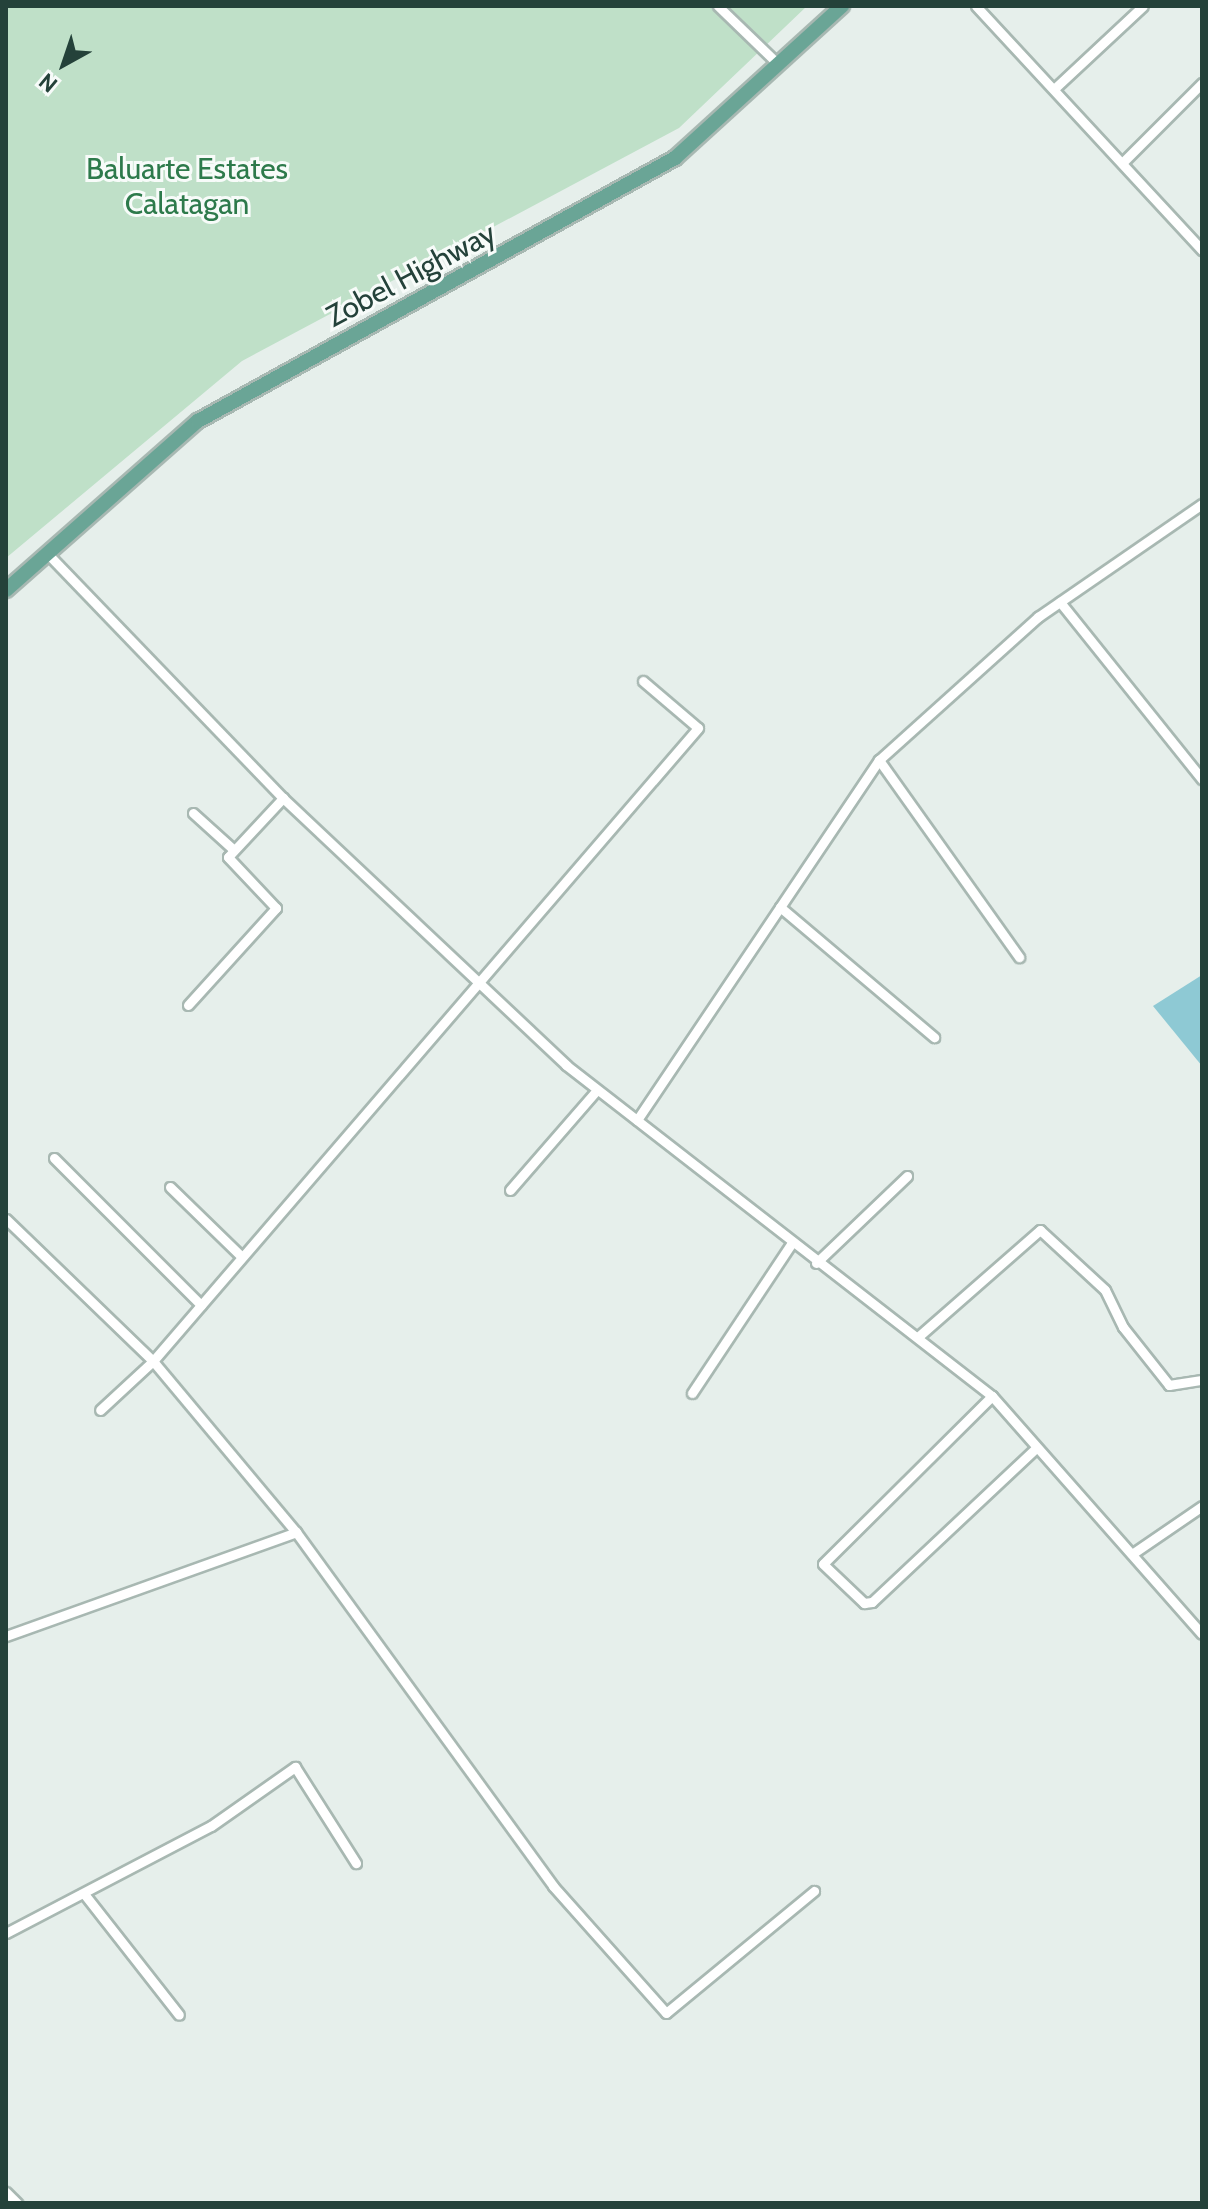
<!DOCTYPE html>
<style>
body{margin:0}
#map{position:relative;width:1208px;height:2209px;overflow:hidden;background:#e6efeb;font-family:Cabin,sans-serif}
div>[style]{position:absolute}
.green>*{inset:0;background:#bfe0c8}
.water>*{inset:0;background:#8ec9d4}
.roads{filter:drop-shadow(2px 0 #a8b8b2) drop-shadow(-2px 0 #a8b8b2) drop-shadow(0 2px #a8b8b2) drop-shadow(0 -2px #a8b8b2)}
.street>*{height:9px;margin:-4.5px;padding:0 4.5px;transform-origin:4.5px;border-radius:4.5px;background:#fff}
.primary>*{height:14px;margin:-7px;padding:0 7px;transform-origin:7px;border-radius:7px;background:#6aa596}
span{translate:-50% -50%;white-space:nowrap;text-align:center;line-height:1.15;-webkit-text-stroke:6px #f7fbf9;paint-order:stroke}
.park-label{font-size:30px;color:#2d7a4b}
.street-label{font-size:30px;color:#24423a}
.frame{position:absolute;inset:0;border:8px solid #24423a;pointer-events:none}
.north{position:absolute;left:24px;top:24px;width:80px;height:80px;-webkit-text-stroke:6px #f7fbf9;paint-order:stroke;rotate:220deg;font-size:22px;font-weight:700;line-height:32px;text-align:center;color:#24423a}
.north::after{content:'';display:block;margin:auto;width:28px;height:36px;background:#24423a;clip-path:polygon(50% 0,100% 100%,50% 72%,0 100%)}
</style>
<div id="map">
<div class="green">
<i style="clip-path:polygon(6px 6px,807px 6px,679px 128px,242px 361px,6px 558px)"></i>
</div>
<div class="water">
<i style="clip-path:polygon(1202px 975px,1202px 1066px,1153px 1006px)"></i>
</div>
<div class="roads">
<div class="street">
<i style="left:718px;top:6px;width:83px;rotate:44deg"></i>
<i style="left:976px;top:6px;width:333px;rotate:47.2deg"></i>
<i style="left:1055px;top:88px;width:120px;rotate:-43deg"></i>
<i style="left:1122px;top:163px;width:113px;rotate:-45deg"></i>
<i style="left:47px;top:553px;width:340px;rotate:46.1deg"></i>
<i style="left:283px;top:798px;width:389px;rotate:43.3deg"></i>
<i style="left:566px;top:1065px;width:539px;rotate:37.85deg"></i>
<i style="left:992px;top:1396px;width:317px;rotate:48.6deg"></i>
<i style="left:1060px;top:602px;width:227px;rotate:51.3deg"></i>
<i style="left:643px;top:681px;width:72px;rotate:40.5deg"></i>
<i style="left:698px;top:728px;width:835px;rotate:130.73deg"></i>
<i style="left:153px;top:1361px;width:223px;rotate:50.1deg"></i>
<i style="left:296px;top:1532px;width:437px;rotate:54deg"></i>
<i style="left:553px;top:1886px;width:170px;rotate:48.3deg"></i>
<i style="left:666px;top:2013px;width:192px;rotate:-39.5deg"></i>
<i style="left:879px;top:760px;width:242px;rotate:54.6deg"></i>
<i style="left:193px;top:813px;width:55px;rotate:42.1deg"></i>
<i style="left:780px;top:907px;width:202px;rotate:40.2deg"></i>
<i style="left:188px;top:1005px;width:131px;rotate:-47.8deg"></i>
<i style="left:276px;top:908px;width:70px;rotate:-133.3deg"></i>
<i style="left:228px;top:857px;width:81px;rotate:-47deg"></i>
<i style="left:637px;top:1120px;width:434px;rotate:-56.1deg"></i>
<i style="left:879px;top:760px;width:214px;rotate:-42deg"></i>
<i style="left:1038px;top:617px;width:199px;rotate:-34.6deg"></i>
<i style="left:54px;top:1158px;width:208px;rotate:45deg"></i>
<i style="left:170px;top:1187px;width:100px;rotate:44.2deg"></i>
<i style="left:510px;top:1190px;width:131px;rotate:-49deg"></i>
<i style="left:6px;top:1219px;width:204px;rotate:44deg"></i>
<i style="left:153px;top:1361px;width:72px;rotate:137.2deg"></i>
<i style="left:816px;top:1263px;width:126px;rotate:-43.7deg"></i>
<i style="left:919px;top:1336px;width:161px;rotate:-41.2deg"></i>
<i style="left:1040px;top:1230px;width:88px;rotate:42.7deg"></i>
<i style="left:1105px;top:1290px;width:41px;rotate:64.1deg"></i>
<i style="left:1123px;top:1327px;width:74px;rotate:51.6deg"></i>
<i style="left:1169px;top:1385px;width:33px;rotate:-9deg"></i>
<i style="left:692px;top:1393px;width:179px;rotate:-56.4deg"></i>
<i style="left:992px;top:1396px;width:238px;rotate:135.2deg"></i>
<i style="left:823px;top:1564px;width:57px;rotate:43.6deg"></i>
<i style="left:864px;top:1603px;width:8px;rotate:-7deg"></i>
<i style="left:872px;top:1602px;width:225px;rotate:-43.2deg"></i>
<i style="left:1132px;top:1554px;width:85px;rotate:-34.4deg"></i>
<i style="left:6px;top:1636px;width:308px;rotate:-19.7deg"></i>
<i style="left:85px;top:1895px;width:152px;rotate:51.9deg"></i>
<i style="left:6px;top:1933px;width:231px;rotate:-27.6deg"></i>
<i style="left:211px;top:1826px;width:103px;rotate:-35.1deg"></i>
<i style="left:295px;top:1767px;width:114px;rotate:57.6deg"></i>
<i style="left:6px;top:2192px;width:16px;rotate:45deg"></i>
</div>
<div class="primary">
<i style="left:6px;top:590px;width:256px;rotate:-41.4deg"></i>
<i style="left:198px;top:421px;width:545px;rotate:-28.87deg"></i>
<i style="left:675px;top:158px;width:226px;rotate:-42.3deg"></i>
</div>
</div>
<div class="park-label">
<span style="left:187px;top:186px">Baluarte Estates<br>Calatagan</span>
</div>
<div class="street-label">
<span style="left:411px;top:275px;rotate:-28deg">Zobel Highway</span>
</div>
<div class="frame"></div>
<div class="north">N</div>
</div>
